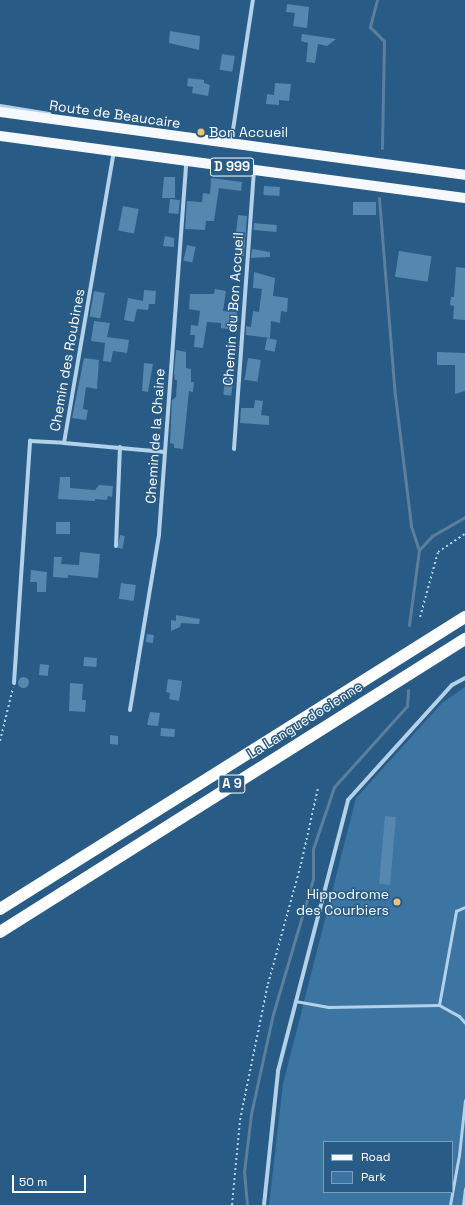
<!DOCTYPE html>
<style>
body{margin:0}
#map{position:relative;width:465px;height:1205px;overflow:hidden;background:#285b85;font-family:"Space Grotesk",sans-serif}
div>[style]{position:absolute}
.green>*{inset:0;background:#3d75a2}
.stream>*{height:3px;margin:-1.5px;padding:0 1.5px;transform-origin:1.5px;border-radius:1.5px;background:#5c7f9c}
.building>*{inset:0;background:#5587af;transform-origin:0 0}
.round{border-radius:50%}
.path>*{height:2px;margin-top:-1px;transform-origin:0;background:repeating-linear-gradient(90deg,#b3d1e8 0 2px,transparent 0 5px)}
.service>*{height:3px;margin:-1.5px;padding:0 1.5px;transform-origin:1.5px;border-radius:1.5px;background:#b3d1e8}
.minor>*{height:4px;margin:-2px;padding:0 2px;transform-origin:2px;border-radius:2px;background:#b3d1e8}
.primary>*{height:10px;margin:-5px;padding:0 5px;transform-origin:5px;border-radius:5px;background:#f5f9fe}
.motorway>*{height:12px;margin:-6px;padding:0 6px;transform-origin:6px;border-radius:6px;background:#fff}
.dots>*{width:11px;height:11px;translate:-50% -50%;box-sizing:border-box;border:2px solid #285b85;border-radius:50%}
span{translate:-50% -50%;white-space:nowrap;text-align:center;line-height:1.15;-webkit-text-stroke:3px #285b85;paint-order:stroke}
.shield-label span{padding:1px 3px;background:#285b85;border:1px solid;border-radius:3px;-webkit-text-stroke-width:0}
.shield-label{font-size:13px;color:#fff;font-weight:700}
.street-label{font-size:14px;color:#fff}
.poi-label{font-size:14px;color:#fff}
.left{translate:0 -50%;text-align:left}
.right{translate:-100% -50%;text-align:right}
.legend{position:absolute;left:323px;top:1141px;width:130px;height:52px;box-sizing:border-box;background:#285b85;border:1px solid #7e9db6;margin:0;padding:5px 7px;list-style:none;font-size:12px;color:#fff}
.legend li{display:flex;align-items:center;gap:8px;height:20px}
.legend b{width:20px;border:1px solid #7e9db6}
.scale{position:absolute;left:12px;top:1175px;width:74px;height:18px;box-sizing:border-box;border:2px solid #fff;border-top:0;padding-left:5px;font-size:12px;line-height:14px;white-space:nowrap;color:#fff;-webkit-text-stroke:3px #285b85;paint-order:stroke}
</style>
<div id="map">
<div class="green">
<i style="clip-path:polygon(evenodd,465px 687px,465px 1205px,269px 1205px,283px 1084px,356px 798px,442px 703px,465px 687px,324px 1142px,452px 1142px,452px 1192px,324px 1192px,324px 1142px)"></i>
</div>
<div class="stream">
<i style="left:377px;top:0;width:28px;rotate:105deg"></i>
<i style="left:370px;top:27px;width:20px;rotate:45deg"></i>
<i style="left:384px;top:41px;width:107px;rotate:91.1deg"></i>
<i style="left:379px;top:198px;width:198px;rotate:85.4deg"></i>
<i style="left:395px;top:395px;width:132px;rotate:83deg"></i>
<i style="left:411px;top:526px;width:25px;rotate:72deg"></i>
<i style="left:409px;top:625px;width:76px;rotate:-82.4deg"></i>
<i style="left:419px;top:550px;width:19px;rotate:-47deg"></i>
<i style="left:432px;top:536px;width:38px;rotate:-30deg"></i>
<i style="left:247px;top:1205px;width:33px;rotate:-95deg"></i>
<i style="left:244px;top:1172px;width:58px;rotate:-83.1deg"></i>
<i style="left:251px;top:1114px;width:102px;rotate:-77.6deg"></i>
<i style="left:273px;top:1014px;width:141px;rotate:-73.5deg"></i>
<i style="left:313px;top:879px;width:30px;rotate:-90deg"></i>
<i style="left:313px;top:849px;width:65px;rotate:-71.3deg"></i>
<i style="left:334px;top:787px;width:109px;rotate:-48deg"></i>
<i style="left:407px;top:706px;width:16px;rotate:-86deg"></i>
</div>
<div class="building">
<i style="clip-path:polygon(287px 4px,309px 7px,307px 28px,293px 26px,295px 13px,286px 12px)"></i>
<i style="clip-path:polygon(170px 31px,200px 36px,199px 50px,169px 43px)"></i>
<i style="clip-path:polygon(302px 34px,336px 39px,327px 46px,318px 44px,315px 63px,306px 62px,308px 43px,301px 41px)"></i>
<i style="left:222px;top:54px;width:13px;height:16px;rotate:9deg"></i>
<i style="clip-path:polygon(188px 78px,204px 80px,204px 83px,210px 85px,208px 96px,192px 93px,193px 87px,187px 86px)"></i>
<i style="clip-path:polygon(275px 83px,291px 84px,289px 101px,279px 100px,279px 105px,266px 104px,267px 94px,274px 95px)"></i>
<i style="clip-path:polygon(164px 177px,175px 177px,175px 198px,162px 198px)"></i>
<i style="clip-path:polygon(211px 178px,242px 182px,241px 191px,219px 188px,214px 221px,206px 221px,205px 230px,185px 229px,187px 201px,202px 202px,203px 193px,210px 194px)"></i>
<i style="left:264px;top:186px;width:16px;height:9px;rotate:4deg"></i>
<i style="left:170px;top:199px;width:10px;height:14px;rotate:6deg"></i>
<i style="left:353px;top:202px;width:23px;height:13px"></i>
<i style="left:123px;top:206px;width:16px;height:25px;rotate:11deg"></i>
<i style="clip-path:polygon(238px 215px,247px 216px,244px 256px,240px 256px,241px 252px,234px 251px)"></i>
<i style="left:254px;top:223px;width:23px;height:7px;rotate:5deg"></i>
<i style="clip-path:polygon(165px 236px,174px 238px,174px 247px,163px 246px)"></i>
<i style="left:187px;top:245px;width:9px;height:16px;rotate:13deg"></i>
<i style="clip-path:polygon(252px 249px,270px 252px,270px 257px,251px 258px)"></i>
<i style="left:399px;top:251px;width:33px;height:26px;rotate:9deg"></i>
<i style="clip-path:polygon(456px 267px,465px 268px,465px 320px,453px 319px,454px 306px,450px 305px,451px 297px,454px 297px)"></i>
<i style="clip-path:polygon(254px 272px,275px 278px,273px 296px,288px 298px,287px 312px,281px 311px,280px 323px,271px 321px,270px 338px,246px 335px,246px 326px,251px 327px,253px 311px,259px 312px,262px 289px,253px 288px)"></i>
<i style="clip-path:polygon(215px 289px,226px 291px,223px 311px,237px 312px,235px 330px,221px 328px,221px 323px,207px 322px,203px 348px,194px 347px,195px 335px,190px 335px,191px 325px,198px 326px,200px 311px,189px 309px,190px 294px,214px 294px)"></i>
<i style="clip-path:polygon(144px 290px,156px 291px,155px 304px,149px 304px,148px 310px,137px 309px,134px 322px,124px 320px,128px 298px,143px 301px)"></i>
<i style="left:94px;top:291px;width:11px;height:26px;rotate:10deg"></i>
<i style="clip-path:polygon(94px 321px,110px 323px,107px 337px,129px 340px,127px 353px,113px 351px,111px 362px,103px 361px,105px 343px,91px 341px)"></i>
<i style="left:267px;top:338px;width:10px;height:12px;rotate:11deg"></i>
<i style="clip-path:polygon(176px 350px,186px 352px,186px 368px,191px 369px,191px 382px,194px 382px,193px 392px,189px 391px,183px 449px,174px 448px,174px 444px,170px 443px,172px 400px,176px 397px,177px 380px,175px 380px,174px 373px)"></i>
<i style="clip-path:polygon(437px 352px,465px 353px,465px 391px,455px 394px,455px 365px,437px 365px)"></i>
<i style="clip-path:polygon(84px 358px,99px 360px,97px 389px,86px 387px,83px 409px,88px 410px,86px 420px,72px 418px)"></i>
<i style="left:248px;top:358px;width:13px;height:22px;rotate:9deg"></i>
<i style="clip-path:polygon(144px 363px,153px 364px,148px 392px,142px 391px)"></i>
<i style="left:226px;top:373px;width:8px;height:22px;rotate:7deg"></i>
<i style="clip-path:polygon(255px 400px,263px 401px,261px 415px,269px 416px,269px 425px,240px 423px,241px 408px,254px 408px)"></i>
<i style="clip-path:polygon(60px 477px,70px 477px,70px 488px,95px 490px,99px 485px,113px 486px,112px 497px,108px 496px,107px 500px,95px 499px,95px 501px,58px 499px)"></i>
<i style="left:56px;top:522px;width:14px;height:12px"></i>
<i style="left:120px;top:535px;width:5px;height:13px;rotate:11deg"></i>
<i style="clip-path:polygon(80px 552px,100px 554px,98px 578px,68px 575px,68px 578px,53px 577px,54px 557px,62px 557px,61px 564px,79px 565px)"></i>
<i style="clip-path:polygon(31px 570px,47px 572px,46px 592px,37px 592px,37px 582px,30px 582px)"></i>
<i style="left:121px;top:583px;width:15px;height:16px;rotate:8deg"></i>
<i style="clip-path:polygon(176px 615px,200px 619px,199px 624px,181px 623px,180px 627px,171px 631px,171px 620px,176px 621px)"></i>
<i style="left:147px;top:634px;width:7px;height:8px;rotate:8deg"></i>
<i style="left:84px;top:657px;width:13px;height:9px;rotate:4deg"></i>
<i style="left:40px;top:664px;width:9px;height:11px;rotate:6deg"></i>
<i class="round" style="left:17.5px;top:676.5px;width:11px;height:11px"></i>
<i style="clip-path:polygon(168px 679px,182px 681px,179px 701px,169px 699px,170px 693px,166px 692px)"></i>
<i style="clip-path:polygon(70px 683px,83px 684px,82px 700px,86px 700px,85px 712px,69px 711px)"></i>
<i style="clip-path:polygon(150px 712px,160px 713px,158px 726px,147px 725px)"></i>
<i style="left:161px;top:728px;width:14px;height:8px;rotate:4deg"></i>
<i style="clip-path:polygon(110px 735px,118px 736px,118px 745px,110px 744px)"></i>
<i style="left:385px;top:816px;width:11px;height:68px;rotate:5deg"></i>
</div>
<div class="path">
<i style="left:420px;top:617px;width:67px;rotate:-74.5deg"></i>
<i style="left:438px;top:552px;width:32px;rotate:-34deg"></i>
<i style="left:0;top:741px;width:55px;rotate:-76.2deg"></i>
<i style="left:232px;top:1205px;width:85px;rotate:-84.6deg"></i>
<i style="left:240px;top:1120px;width:139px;rotate:-78.4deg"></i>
<i style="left:268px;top:984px;width:124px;rotate:-74.6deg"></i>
<i style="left:301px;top:864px;width:78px;rotate:-77.4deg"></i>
</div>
<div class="service">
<i style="left:295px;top:1001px;width:34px;rotate:10deg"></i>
<i style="left:328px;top:1007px;width:111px;rotate:-1deg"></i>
<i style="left:439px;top:1005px;width:96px;rotate:-79.7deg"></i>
<i style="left:456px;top:911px;width:10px;rotate:-24deg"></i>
<i style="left:439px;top:1005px;width:23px;rotate:29deg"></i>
<i style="left:459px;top:1016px;width:9px;rotate:49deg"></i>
<i style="left:450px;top:1205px;width:51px;rotate:-79.8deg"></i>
<i style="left:459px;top:1155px;width:55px;rotate:-83.8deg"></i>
<i style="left:463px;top:1205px;width:17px;rotate:-83deg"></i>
</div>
<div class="minor">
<i style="left:0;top:106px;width:50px;rotate:9.3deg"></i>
<i style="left:231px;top:143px;width:145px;rotate:-81.3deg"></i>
<i style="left:64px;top:443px;width:101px;rotate:5.1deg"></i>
<i style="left:234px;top:449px;width:280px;rotate:-85.9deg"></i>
<i style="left:116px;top:546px;width:99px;rotate:-87.7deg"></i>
<i style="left:14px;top:683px;width:243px;rotate:-86.2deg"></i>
<i style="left:30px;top:441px;width:34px;rotate:3deg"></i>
<i style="left:64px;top:443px;width:295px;rotate:-80.3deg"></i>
<i style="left:130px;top:710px;width:178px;rotate:-80.6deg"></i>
<i style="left:159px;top:534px;width:373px;rotate:-85.8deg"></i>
<i style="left:264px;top:1205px;width:135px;rotate:-84deg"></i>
<i style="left:278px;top:1071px;width:280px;rotate:-75.5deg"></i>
<i style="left:348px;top:800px;width:155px;rotate:-47.9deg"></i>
<i style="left:452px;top:685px;width:15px;rotate:-28deg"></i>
</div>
<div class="primary">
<i style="left:0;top:112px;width:469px;rotate:7.7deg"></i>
<i style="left:0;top:136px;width:469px;rotate:7.6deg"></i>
</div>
<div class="motorway">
<i style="left:0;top:909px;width:549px;rotate:-32.13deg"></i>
<i style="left:0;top:932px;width:550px;rotate:-32.22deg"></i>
</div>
<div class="dots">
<i style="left:201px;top:132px;background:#efc079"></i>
<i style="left:397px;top:902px;background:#efc079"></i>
</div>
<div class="shield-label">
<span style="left:232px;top:167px">D 999</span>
<span style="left:232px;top:784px">A 9</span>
</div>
<div class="street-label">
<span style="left:115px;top:114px;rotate:8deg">Route de Beaucaire</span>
<span style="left:233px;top:309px;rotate:-86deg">Chemin du Bon Accueil</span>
<span style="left:67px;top:360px;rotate:-80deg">Chemin des Roubines</span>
<span style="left:155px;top:436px;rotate:-86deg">Chemin de la Chaine</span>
<span style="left:305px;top:720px;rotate:-32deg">La Languedocienne</span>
</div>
<div class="poi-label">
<span class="left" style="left:209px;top:132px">Bon Accueil</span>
<span class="right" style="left:389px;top:902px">Hippodrome<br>des Courbiers</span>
</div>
<ul class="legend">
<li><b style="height:5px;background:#f5f9fe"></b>Road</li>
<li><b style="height:11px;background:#3d75a2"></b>Park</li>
</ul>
<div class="scale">50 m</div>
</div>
